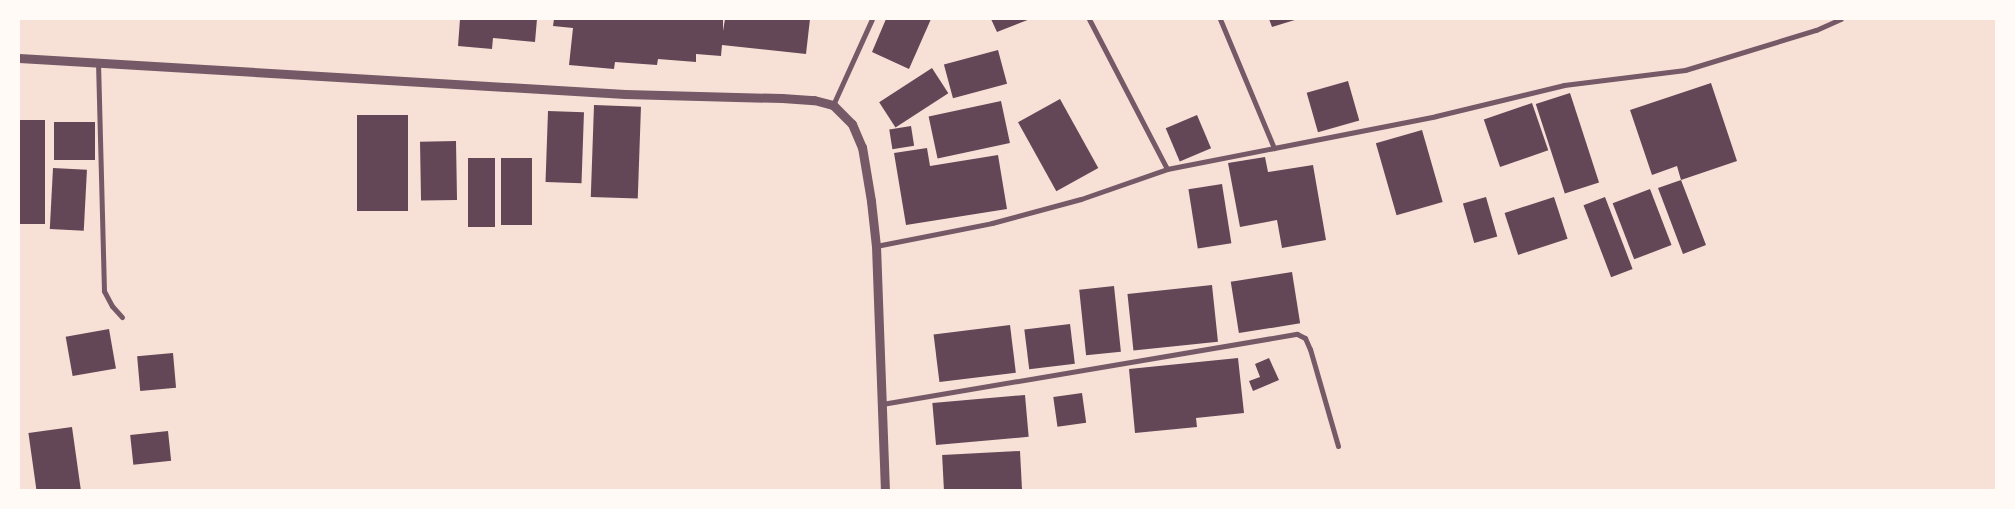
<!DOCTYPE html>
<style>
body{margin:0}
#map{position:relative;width:2015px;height:509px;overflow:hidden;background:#f7e1d7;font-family:Poppins,sans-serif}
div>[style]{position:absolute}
.building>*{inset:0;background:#644757;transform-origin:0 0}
.minor>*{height:5px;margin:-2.5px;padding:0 2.5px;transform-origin:2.5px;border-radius:2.5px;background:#755966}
.tertiary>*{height:9px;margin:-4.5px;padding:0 4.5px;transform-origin:4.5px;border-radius:4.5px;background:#755966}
span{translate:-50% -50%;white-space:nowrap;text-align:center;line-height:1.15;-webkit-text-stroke:4px #fffaf5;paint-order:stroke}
.frame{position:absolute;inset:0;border:20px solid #fffaf5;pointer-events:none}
</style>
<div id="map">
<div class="building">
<i style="clip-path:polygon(460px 19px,537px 19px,535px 42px,493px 38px,492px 49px,458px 46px)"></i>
<i style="clip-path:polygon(554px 19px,723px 19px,723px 31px,725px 19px,810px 19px,806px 54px,722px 45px,721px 56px,696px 54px,696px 62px,658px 59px,657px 65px,615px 62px,614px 69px,569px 65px,573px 28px,553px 26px)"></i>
<i style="clip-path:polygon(886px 19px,931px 19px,909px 69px,872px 52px)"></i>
<i style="clip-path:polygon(991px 19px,1030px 19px,997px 32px)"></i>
<i style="clip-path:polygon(1269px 19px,1298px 19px,1272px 27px)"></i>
<i style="left:998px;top:50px;width:35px;height:56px;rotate:75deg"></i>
<i style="left:932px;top:68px;width:30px;height:63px;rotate:57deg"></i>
<i style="left:1348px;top:81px;width:41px;height:43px;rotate:74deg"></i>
<i style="clip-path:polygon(1711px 83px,1737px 161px,1681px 180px,1706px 245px,1683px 254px,1658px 188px,1681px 180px,1677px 166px,1652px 175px,1630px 110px)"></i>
<i style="left:1570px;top:93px;width:94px;height:36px;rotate:72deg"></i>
<i style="left:1060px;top:99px;width:79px;height:48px;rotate:61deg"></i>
<i style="left:1001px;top:101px;width:43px;height:74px;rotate:78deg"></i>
<i style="left:1532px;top:103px;width:50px;height:51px;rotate:71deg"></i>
<i style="left:594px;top:105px;width:47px;height:92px;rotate:2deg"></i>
<i style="left:548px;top:111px;width:36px;height:71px;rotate:2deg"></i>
<i style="left:357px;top:115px;width:51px;height:96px"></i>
<i style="left:1197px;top:115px;width:36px;height:34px;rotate:67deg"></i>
<i style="left:19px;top:120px;width:26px;height:104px"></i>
<i style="left:54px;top:122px;width:41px;height:38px"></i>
<i style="left:911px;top:126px;width:20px;height:22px;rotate:81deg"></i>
<i style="left:1422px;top:130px;width:75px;height:48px;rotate:74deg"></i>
<i style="left:456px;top:141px;width:59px;height:36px;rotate:89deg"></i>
<i style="clip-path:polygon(927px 148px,930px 166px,998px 155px,1007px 209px,906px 225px,894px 153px)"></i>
<i style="clip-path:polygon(1265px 157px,1268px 172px,1313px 165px,1326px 240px,1282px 248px,1277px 220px,1240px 227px,1228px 163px)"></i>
<i style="left:468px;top:158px;width:27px;height:69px"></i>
<i style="left:501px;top:158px;width:31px;height:67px"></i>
<i style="left:53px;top:168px;width:34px;height:61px;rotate:3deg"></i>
<i style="left:1222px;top:184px;width:60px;height:34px;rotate:81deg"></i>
<i style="left:1650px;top:189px;width:60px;height:40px;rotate:69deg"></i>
<i style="left:1486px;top:197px;width:41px;height:24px;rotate:74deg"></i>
<i style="left:1554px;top:197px;width:44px;height:52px;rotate:72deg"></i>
<i style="left:1605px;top:197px;width:77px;height:23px;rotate:69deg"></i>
<i style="left:1292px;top:272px;width:52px;height:62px;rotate:81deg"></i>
<i style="left:1212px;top:285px;width:57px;height:85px;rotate:84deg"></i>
<i style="left:1114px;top:286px;width:66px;height:35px;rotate:84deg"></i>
<i style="left:1070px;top:324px;width:40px;height:46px;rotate:83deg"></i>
<i style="left:1010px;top:325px;width:48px;height:77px;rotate:83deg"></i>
<i style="left:109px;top:329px;width:40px;height:44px;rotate:80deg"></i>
<i style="left:173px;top:353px;width:35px;height:36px;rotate:85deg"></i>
<i style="clip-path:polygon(1238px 358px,1244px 413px,1196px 418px,1197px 427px,1135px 433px,1129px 369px)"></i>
<i style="clip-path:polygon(1269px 358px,1279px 380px,1253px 391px,1249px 381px,1260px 377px,1255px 364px)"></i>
<i style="left:1082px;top:393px;width:30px;height:29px;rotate:82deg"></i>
<i style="left:1025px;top:395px;width:42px;height:93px;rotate:85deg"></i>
<i style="left:72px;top:427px;width:64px;height:44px;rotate:82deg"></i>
<i style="left:168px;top:431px;width:30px;height:38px;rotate:84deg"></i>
<i style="left:1020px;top:451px;width:39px;height:78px;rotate:87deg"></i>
</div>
<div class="minor">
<i style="left:1089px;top:19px;width:169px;rotate:62.5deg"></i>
<i style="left:1220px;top:19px;width:140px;rotate:67.3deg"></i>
<i style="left:98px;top:62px;width:229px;rotate:88.5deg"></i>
<i style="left:104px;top:291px;width:17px;rotate:62deg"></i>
<i style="left:112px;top:306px;width:15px;rotate:48deg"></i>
<i style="left:833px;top:105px;width:94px;rotate:-65.6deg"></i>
<i style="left:876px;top:246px;width:118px;rotate:-11.2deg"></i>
<i style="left:992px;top:223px;width:92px;rotate:-15.1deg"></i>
<i style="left:1081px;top:199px;width:91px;rotate:-19.2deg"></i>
<i style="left:1167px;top:169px;width:274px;rotate:-11.1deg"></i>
<i style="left:1436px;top:116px;width:132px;rotate:-13.6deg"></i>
<i style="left:1564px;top:85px;width:122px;rotate:-7.1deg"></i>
<i style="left:1685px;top:70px;width:137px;rotate:-17deg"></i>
<i style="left:1816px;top:30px;width:27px;rotate:-24deg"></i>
<i style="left:882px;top:404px;width:421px;rotate:-9.6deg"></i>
<i style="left:1297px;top:334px;width:9px;rotate:27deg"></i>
<i style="left:1305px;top:338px;width:12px;rotate:66deg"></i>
<i style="left:1310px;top:349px;width:101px;rotate:73.9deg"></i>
</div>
<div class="tertiary">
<i style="left:19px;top:58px;width:607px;rotate:3.4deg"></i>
<i style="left:625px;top:94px;width:157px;rotate:1.5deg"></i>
<i style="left:782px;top:98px;width:32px;rotate:4deg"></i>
<i style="left:814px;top:100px;width:20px;rotate:15deg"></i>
<i style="left:833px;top:105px;width:27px;rotate:45deg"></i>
<i style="left:852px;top:124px;width:25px;rotate:67deg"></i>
<i style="left:862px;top:147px;width:55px;rotate:80.5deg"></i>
<i style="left:871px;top:201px;width:45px;rotate:83.7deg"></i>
<i style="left:876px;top:246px;width:244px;rotate:87.9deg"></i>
</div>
<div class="frame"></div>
</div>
